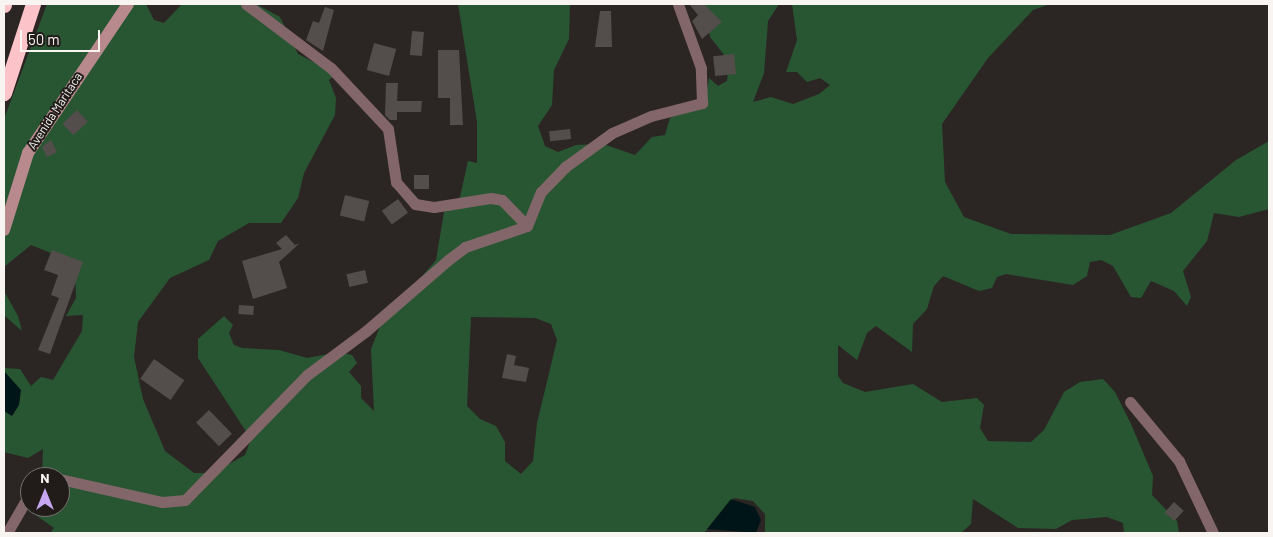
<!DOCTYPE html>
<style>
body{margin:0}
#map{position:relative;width:1273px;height:537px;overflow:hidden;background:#2b2624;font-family:Barlow,sans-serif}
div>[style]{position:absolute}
.green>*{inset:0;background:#295632}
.water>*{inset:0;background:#001517}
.building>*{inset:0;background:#534d4c;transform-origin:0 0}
.street>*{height:11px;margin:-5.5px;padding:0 5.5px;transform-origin:5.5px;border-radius:5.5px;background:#836669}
.secondary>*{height:12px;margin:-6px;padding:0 6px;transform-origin:6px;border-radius:6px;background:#b88a8e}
.highway>*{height:15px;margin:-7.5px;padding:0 7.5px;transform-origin:7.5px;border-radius:7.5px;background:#fcc3c8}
span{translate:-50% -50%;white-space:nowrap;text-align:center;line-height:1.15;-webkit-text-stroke:4px #211c1a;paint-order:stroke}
.street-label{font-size:12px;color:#f7f4f2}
.frame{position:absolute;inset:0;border:5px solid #f7f4f2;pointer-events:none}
.north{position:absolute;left:20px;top:467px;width:50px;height:50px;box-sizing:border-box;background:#211c1a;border:1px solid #777270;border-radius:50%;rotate:0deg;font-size:14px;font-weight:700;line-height:20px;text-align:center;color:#f7f4f2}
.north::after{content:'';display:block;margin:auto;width:18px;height:22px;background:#c6a6f0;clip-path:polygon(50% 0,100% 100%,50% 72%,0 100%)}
.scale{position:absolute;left:20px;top:30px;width:80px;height:22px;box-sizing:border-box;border:2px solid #f7f4f2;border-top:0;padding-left:6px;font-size:15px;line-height:18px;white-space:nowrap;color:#f7f4f2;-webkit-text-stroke:4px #211c1a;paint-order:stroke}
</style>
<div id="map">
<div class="green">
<i style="clip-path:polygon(evenodd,47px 4px,146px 4px,154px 20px,164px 23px,182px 4px,256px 4px,280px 17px,298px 54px,336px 74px,329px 80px,336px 98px,335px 115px,304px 173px,298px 198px,281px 223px,249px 223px,218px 241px,209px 260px,170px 278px,138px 322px,134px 357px,143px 399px,165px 451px,194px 473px,213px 473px,245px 455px,251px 439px,198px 358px,198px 339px,224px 316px,233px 325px,229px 333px,234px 345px,242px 348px,279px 350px,307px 358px,339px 352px,352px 355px,357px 363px,349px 372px,361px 386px,361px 398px,374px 411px,371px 349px,381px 324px,436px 260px,444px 212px,460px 197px,468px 161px,477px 163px,477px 122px,458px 4px,570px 4px,569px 39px,554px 70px,552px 105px,538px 126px,545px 146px,558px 152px,576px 145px,603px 144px,635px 155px,652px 137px,665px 135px,670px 118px,705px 102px,709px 78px,718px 86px,727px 81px,729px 61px,710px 37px,705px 4px,779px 4px,768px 21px,764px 73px,753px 102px,771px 97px,793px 104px,819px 94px,830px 85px,820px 78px,807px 82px,797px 72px,786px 72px,797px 40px,792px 4px,1050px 4px,1033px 10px,988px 58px,942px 124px,945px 182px,964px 217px,1011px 234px,1110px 235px,1171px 213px,1236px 160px,1269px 141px,1269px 209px,1239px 217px,1214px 213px,1207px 241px,1183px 271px,1191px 297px,1187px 306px,1174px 291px,1151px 281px,1141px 298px,1131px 297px,1113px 266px,1101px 260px,1090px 262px,1087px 276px,1073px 285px,1006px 274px,997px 277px,992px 288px,979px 291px,943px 276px,934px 286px,927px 309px,913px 324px,912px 352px,876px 326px,867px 333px,857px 360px,838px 345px,838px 376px,843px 383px,865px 392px,913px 384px,942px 402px,977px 398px,984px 405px,980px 428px,988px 441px,1031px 442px,1044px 430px,1064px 392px,1080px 382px,1103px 379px,1115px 392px,1131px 424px,1153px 476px,1152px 495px,1177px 521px,1179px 533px,1124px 533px,1123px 523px,1107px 517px,1072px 520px,1056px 529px,1018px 528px,973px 499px,971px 524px,961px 533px,765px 533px,765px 514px,753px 501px,734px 498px,704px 533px,50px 533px,54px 528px,27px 509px,30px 503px,30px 507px,60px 507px,60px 477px,42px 477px,43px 449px,28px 458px,4px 452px,4px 368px,20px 369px,31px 386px,41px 377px,53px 380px,82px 331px,83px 315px,66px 316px,76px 298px,75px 271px,61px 257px,31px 245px,4px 267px,4px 119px,47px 4px,471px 317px,535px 318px,551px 324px,557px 340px,537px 423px,533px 461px,521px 474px,505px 461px,505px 442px,496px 426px,480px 419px,467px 406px,471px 317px)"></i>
<i style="clip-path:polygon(4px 291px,18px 316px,22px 331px,4px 315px)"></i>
</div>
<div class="water">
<i style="clip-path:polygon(4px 371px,21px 390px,19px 405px,12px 416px,4px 411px)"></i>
<i style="clip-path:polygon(731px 499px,755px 507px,761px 520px,756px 533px,707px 529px)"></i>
</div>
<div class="building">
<i style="clip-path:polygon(689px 4px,704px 4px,722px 22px,702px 39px,692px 21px,698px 15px)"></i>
<i style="clip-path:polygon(325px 7px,334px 10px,323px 51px,306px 40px,313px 21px,319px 23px)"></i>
<i style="clip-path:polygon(600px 11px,611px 11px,612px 47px,595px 47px)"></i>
<i style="left:412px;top:31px;width:12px;height:24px;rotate:5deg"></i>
<i style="left:374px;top:43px;width:23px;height:28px;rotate:15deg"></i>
<i style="clip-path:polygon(438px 50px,459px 50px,463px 125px,450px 125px,450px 98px,438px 98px)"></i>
<i style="left:734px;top:54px;width:20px;height:21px;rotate:84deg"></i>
<i style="clip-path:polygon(386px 83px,398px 83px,397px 101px,422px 101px,421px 112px,397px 112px,397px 120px,390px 120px,385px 115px)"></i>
<i style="left:77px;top:110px;width:16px;height:20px;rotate:47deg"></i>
<i style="left:570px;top:129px;width:10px;height:21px;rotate:84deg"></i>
<i style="clip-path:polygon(51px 140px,57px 152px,47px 157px,42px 147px)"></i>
<i style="left:414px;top:175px;width:15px;height:14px"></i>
<i style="left:345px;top:195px;width:25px;height:21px;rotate:14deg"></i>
<i style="left:398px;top:199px;width:17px;height:20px;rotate:54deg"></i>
<i style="clip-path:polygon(286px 235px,295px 245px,300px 243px,279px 262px,287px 288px,253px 299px,242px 261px,282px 249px,276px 243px)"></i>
<i style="clip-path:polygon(52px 250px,83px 262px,50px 354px,38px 350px,59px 298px,51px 295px,58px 275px,44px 270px)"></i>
<i style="left:365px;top:270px;width:13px;height:19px;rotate:77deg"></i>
<i style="left:239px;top:305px;width:15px;height:9px;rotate:4deg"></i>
<i style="clip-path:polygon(507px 354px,516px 356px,514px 365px,529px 368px,526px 382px,502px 378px)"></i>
<i style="left:154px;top:359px;width:37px;height:24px;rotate:35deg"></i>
<i style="left:209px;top:410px;width:33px;height:18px;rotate:46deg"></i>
<i style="left:1174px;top:502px;width:13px;height:14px;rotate:42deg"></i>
</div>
<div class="street">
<i style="left:246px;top:4px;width:106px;rotate:37deg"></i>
<i style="left:331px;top:68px;width:83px;rotate:46.9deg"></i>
<i style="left:388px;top:129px;width:54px;rotate:81.4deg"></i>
<i style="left:396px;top:182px;width:29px;rotate:49deg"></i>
<i style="left:415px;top:204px;width:19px;rotate:9deg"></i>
<i style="left:434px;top:207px;width:58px;rotate:-9deg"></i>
<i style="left:491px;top:198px;width:11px;rotate:10deg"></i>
<i style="left:502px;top:200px;width:36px;rotate:46deg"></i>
<i style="left:527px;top:226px;width:37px;rotate:-68deg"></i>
<i style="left:541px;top:192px;width:35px;rotate:-46deg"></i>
<i style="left:565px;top:167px;width:58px;rotate:-35.9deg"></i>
<i style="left:612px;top:133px;width:43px;rotate:-23.6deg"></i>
<i style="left:651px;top:116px;width:53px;rotate:-14.3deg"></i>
<i style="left:702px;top:103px;width:35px;rotate:-92deg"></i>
<i style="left:701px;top:68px;width:68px;rotate:-109.8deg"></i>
<i style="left:1130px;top:402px;width:77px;rotate:50.3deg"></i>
<i style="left:1179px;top:461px;width:80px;rotate:64.7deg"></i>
<i style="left:60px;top:479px;width:105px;rotate:12.7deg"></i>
<i style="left:162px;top:502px;width:23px;rotate:-5deg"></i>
<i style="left:185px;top:500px;width:175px;rotate:-45.7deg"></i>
<i style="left:307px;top:375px;width:74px;rotate:-36.7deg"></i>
<i style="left:366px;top:331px;width:108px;rotate:-40.9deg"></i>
<i style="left:448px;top:260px;width:21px;rotate:-37deg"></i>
<i style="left:465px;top:247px;width:65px;rotate:-18.7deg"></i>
<i style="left:7px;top:533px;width:46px;rotate:-60.1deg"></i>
</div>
<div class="secondary">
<i style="left:4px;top:230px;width:81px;rotate:-72.7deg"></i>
<i style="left:28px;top:153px;width:179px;rotate:-56.1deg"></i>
</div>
<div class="highway">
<i style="left:4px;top:5px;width:1px;rotate:-90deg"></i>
<i style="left:4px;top:93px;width:94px;rotate:-72deg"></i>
</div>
<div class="street-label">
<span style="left:55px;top:111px;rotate:-57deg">Avenida Maritaca</span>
</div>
<div class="frame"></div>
<div class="north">N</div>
<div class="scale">50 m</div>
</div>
